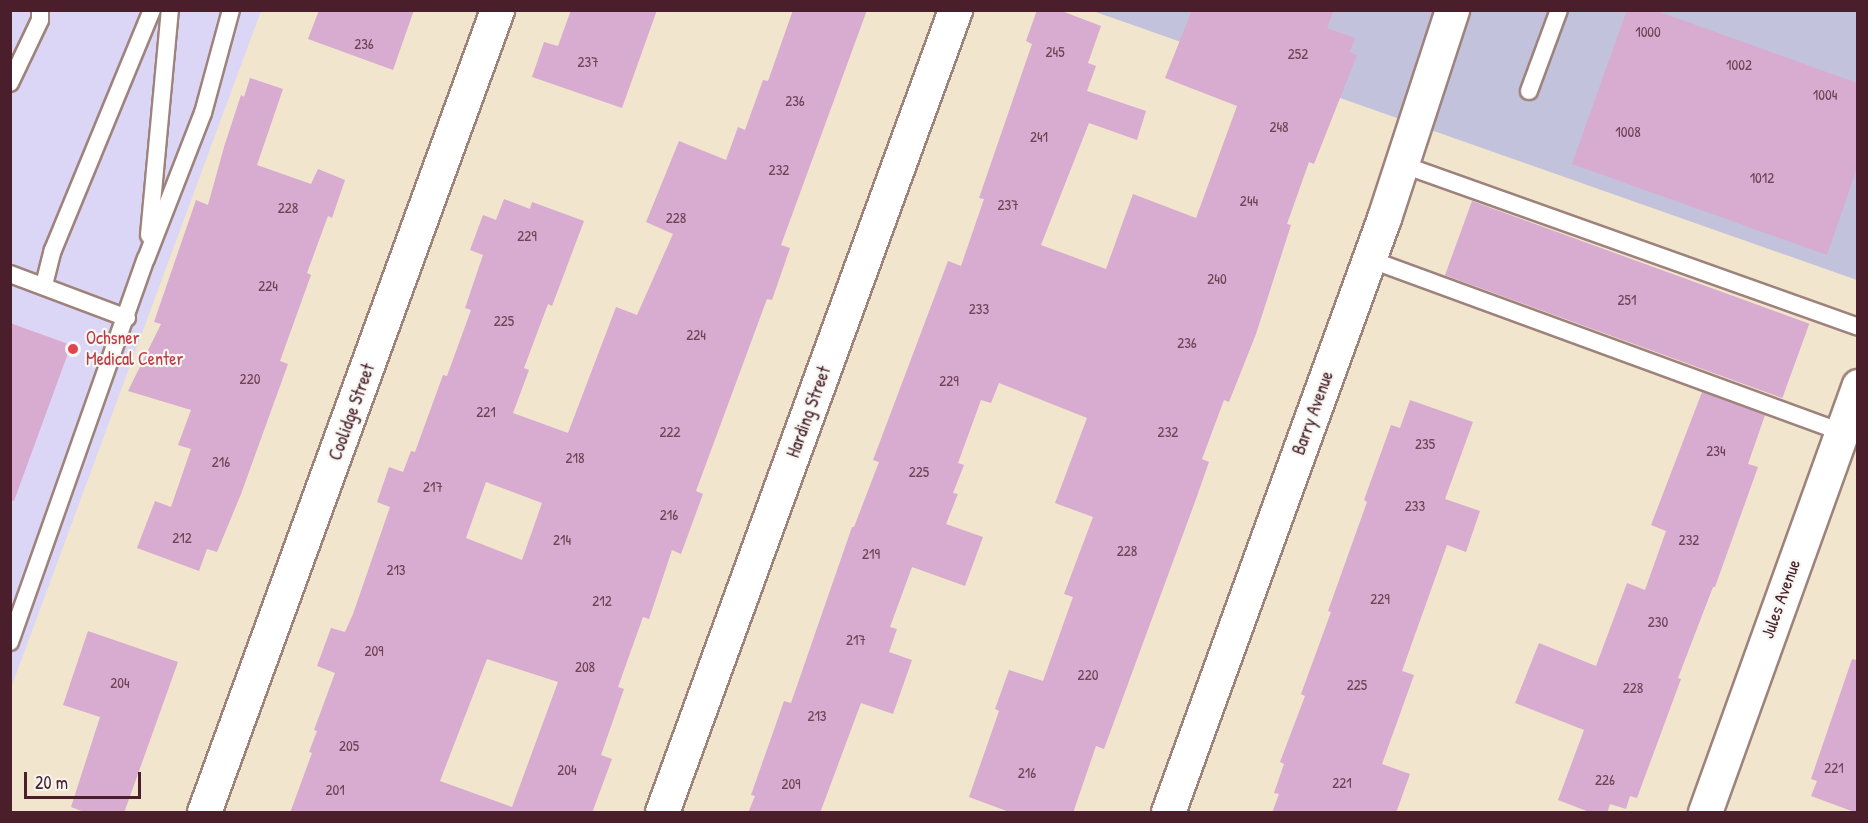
<!DOCTYPE html>
<style>
body{margin:0}
#map{position:relative;width:1868px;height:823px;overflow:hidden;background:#f1e5cd;font-family:"Patrick Hand",sans-serif}
div>[style]{position:absolute}
.built>*{inset:0;background:#dcd6f6}
.industrial>*{inset:0;background:#c2c2dc}
.building>*{inset:0;background:#d8abd0;transform-origin:0 0}
.roads{filter:drop-shadow(2px 0 #9e827c) drop-shadow(-2px 0 #9e827c) drop-shadow(0 2px #9e827c) drop-shadow(0 -2px #9e827c)}
.lane>*{height:16px;margin:-8px;padding:0 8px;transform-origin:8px;border-radius:8px;background:#fff}
.street>*{height:33px;margin:-16.5px;padding:0 16.5px;transform-origin:16.5px;border-radius:16.5px;background:#fff}
.dots>*{width:16px;height:16px;translate:-50% -50%;box-sizing:border-box;border:3px solid #f6f6f2;border-radius:50%}
span{translate:-50% -50%;white-space:nowrap;text-align:center;line-height:1.15;-webkit-text-stroke:4.5px #f6f6f2;paint-order:stroke}
.number-label{font-size:15px;color:#6e4254}
.number-label span{-webkit-text-stroke-width:0}
.health-label{font-size:18px;color:#be3a42}
.left{translate:0 -50%;text-align:left}
.street-label{font-size:18px;color:#4a1f2b}
.frame{position:absolute;inset:0;border:12px solid #4a1f2b;pointer-events:none}
.scale{position:absolute;left:24px;top:772px;width:117px;height:27px;box-sizing:border-box;border:3px solid #4a1f2b;border-top:0;padding-left:8px;font-size:18px;line-height:21px;white-space:nowrap;color:#4a1f2b;-webkit-text-stroke:4px #f6f6f2;paint-order:stroke}
</style>
<div id="map">
<div class="built">
<i style="clip-path:polygon(11px 11px,261px 11px,11px 688px)"></i>
</div>
<div class="industrial">
<i style="clip-path:polygon(1093px 11px,1857px 11px,1857px 280px)"></i>
</div>
<div class="building">
<i style="clip-path:polygon(319px 10px,414px 10px,393px 70px,308px 39px)"></i>
<i style="clip-path:polygon(571px 10px,657px 10px,622px 108px,532px 77px,544px 42px,558px 46px)"></i>
<i style="clip-path:polygon(evenodd,793px 10px,867px 10px,781px 245px,790px 248px,772px 300px,767px 299px,696px 491px,703px 494px,681px 554px,672px 550px,649px 619px,643px 617px,618px 687px,624px 689px,601px 755px,612px 759px,592px 813px,290px 813px,312px 753px,309px 752px,317px 731px,314px 730px,335px 673px,317px 666px,331px 628px,345px 632px,353px 614px,390px 507px,377px 502px,389px 467px,403px 472px,411px 451px,415px 452px,443px 375px,447px 376px,471px 310px,465px 308px,483px 255px,470px 250px,483px 215px,496px 220px,504px 199px,530px 209px,532px 202px,584px 221px,552px 306px,548px 304px,524px 368px,529px 370px,513px 413px,568px 433px,616px 307px,637px 315px,673px 234px,646px 222px,679px 141px,726px 160px,738px 127px,745px 130px,763px 80px,768px 81px,793px 10px,486px 482px,542px 503px,522px 560px,466px 538px,486px 482px,793px 10px,487px 659px,558px 682px,512px 807px,440px 781px,487px 659px)"></i>
<i style="clip-path:polygon(1037px 10px,1059px 10px,1101px 26px,1088px 63px,1096px 66px,1087px 91px,1146px 111px,1137px 140px,1089px 123px,1041px 245px,1106px 269px,1133px 194px,1196px 218px,1237px 106px,1165px 78px,1192px 10px,1334px 10px,1327px 28px,1355px 38px,1350px 52px,1357px 55px,1314px 164px,1309px 162px,1287px 224px,1291px 225px,1256px 334px,1229px 402px,1224px 400px,1202px 459px,1209px 462px,1196px 499px,1104px 749px,1096px 746px,1073px 813px,1012px 813px,969px 797px,999px 711px,995px 709px,1009px 670px,1043px 681px,1073px 597px,1064px 594px,1093px 517px,1055px 503px,1087px 418px,999px 383px,991px 403px,981px 400px,958px 463px,964px 465px,953px 493px,958px 494px,946px 524px,983px 537px,965px 586px,912px 567px,890px 627px,897px 629px,889px 652px,912px 660px,893px 714px,861px 703px,820px 813px,748px 813px,755px 796px,751px 795px,784px 701px,791px 703px,852px 527px,854px 527px,879px 462px,873px 460px,948px 261px,961px 266px,984px 199px,979px 198px,1032px 44px,1026px 41px)"></i>
<i style="clip-path:polygon(1627px 10px,1654px 10px,1857px 83px,1857px 168px,1827px 255px,1572px 164px)"></i>
<i style="clip-path:polygon(250px 78px,283px 89px,257px 165px,311px 184px,318px 169px,345px 180px,332px 218px,328px 216px,307px 273px,311px 275px,280px 361px,288px 364px,241px 494px,217px 552px,207px 549px,199px 571px,137px 548px,155px 501px,171px 507px,191px 449px,178px 445px,191px 410px,128px 391px,161px 324px,154px 322px,196px 200px,208px 205px,224px 147px,241px 95px,244px 97px)"></i>
<i style="left:1472px;top:201px;width:359px;height:79px;rotate:20deg"></i>
<i style="clip-path:polygon(10px 323px,71px 345px,14px 501px,10px 500px)"></i>
<i style="clip-path:polygon(1702px 392px,1765px 415px,1748px 464px,1758px 467px,1715px 587px,1713px 587px,1678px 678px,1681px 679px,1637px 798px,1630px 796px,1626px 809px,1610px 804px,1607px 813px,1592px 813px,1558px 800px,1584px 730px,1515px 703px,1539px 643px,1596px 666px,1627px 583px,1645px 590px,1666px 531px,1651px 525px)"></i>
<i style="clip-path:polygon(1410px 400px,1473px 422px,1445px 499px,1480px 511px,1466px 552px,1447px 545px,1402px 671px,1414px 675px,1382px 764px,1410px 774px,1396px 813px,1272px 813px,1279px 794px,1274px 793px,1284px 764px,1280px 762px,1305px 696px,1301px 694px,1331px 612px,1328px 611px,1367px 502px,1364px 500px,1391px 425px,1400px 428px)"></i>
<i style="clip-path:polygon(88px 631px,178px 662px,124px 813px,87px 813px,71px 807px,100px 717px,63px 705px)"></i>
<i style="clip-path:polygon(1852px 659px,1857px 660px,1857px 813px,1811px 796px,1817px 781px,1811px 779px)"></i>
</div>
<div class="roads">
<div class="lane">
<i style="left:10px;top:83px;width:70px;rotate:-64.5deg"></i>
<i style="left:40px;top:20px;width:10px;rotate:-90deg"></i>
<i style="left:1529px;top:91px;width:86px;rotate:-69.7deg"></i>
<i style="left:1401px;top:164px;width:485px;rotate:19.6deg"></i>
<i style="left:149px;top:235px;width:226px;rotate:-84.7deg"></i>
<i style="left:1369px;top:259px;width:503px;rotate:20.13deg"></i>
<i style="left:10px;top:274px;width:125px;rotate:20.6deg"></i>
<i style="left:44px;top:285px;width:36px;rotate:-76deg"></i>
<i style="left:53px;top:250px;width:260px;rotate:-67.6deg"></i>
<i style="left:10px;top:642px;width:406px;rotate:-70.5deg"></i>
<i style="left:146px;top:259px;width:157px;rotate:-68.7deg"></i>
<i style="left:203px;top:113px;width:107px;rotate:-74.8deg"></i>
</div>
<div class="street">
<i style="left:204px;top:812px;width:854px;rotate:-69.93deg"></i>
<i style="left:662px;top:812px;width:854px;rotate:-69.93deg"></i>
<i style="left:1168px;top:812px;width:632px;rotate:-70.02deg"></i>
<i style="left:1384px;top:218px;width:219px;rotate:-71.9deg"></i>
<i style="left:1705px;top:812px;width:453px;rotate:-70.2deg"></i>
</div>
</div>
<div class="dots">
<i style="left:73px;top:349px;background:#e0444e"></i>
</div>
<div class="number-label">
<span style="left:1648px;top:32px">1000</span>
<span style="left:364px;top:44px">236</span>
<span style="left:1055px;top:52px">245</span>
<span style="left:1298px;top:54px">252</span>
<span style="left:588px;top:62px">237</span>
<span style="left:1739px;top:65px">1002</span>
<span style="left:1825px;top:95px">1004</span>
<span style="left:795px;top:101px">236</span>
<span style="left:1279px;top:127px">248</span>
<span style="left:1628px;top:132px">1008</span>
<span style="left:1039px;top:137px">241</span>
<span style="left:779px;top:170px">232</span>
<span style="left:1762px;top:178px">1012</span>
<span style="left:1249px;top:201px">244</span>
<span style="left:1008px;top:205px">237</span>
<span style="left:288px;top:208px">228</span>
<span style="left:676px;top:218px">228</span>
<span style="left:527px;top:236px">229</span>
<span style="left:1217px;top:279px">240</span>
<span style="left:268px;top:286px">224</span>
<span style="left:1627px;top:300px">251</span>
<span style="left:979px;top:309px">233</span>
<span style="left:504px;top:321px">225</span>
<span style="left:696px;top:335px">224</span>
<span style="left:1187px;top:343px">236</span>
<span style="left:250px;top:379px">220</span>
<span style="left:949px;top:381px">229</span>
<span style="left:486px;top:412px">221</span>
<span style="left:670px;top:432px">222</span>
<span style="left:1168px;top:432px">232</span>
<span style="left:1425px;top:444px">235</span>
<span style="left:1716px;top:451px">234</span>
<span style="left:575px;top:458px">218</span>
<span style="left:221px;top:462px">216</span>
<span style="left:919px;top:472px">225</span>
<span style="left:433px;top:487px">217</span>
<span style="left:1415px;top:506px">233</span>
<span style="left:669px;top:515px">216</span>
<span style="left:182px;top:538px">212</span>
<span style="left:562px;top:540px">214</span>
<span style="left:1689px;top:540px">232</span>
<span style="left:1127px;top:551px">228</span>
<span style="left:871px;top:554px">219</span>
<span style="left:396px;top:570px">213</span>
<span style="left:1380px;top:599px">229</span>
<span style="left:602px;top:601px">212</span>
<span style="left:1658px;top:622px">230</span>
<span style="left:856px;top:640px">217</span>
<span style="left:374px;top:651px">209</span>
<span style="left:585px;top:667px">208</span>
<span style="left:1088px;top:675px">220</span>
<span style="left:120px;top:683px">204</span>
<span style="left:1357px;top:685px">225</span>
<span style="left:1633px;top:688px">228</span>
<span style="left:817px;top:716px">213</span>
<span style="left:349px;top:746px">205</span>
<span style="left:1834px;top:768px">221</span>
<span style="left:567px;top:770px">204</span>
<span style="left:1027px;top:773px">216</span>
<span style="left:1605px;top:780px">226</span>
<span style="left:1342px;top:783px">221</span>
<span style="left:791px;top:784px">209</span>
<span style="left:335px;top:790px">201</span>
</div>
<div class="health-label">
<span class="left" style="left:86px;top:349px">Ochsner<br>Medical Center</span>
</div>
<div class="street-label">
<span style="left:352px;top:412px;rotate:-70deg">Coolidge Street</span>
<span style="left:809px;top:412px;rotate:-70deg">Harding Street</span>
<span style="left:1313px;top:413px;rotate:-70deg">Barry Avenue</span>
<span style="left:1781px;top:599px;rotate:-70deg">Jules Avenue</span>
</div>
<div class="frame"></div>
<div class="scale">20 m</div>
</div>
